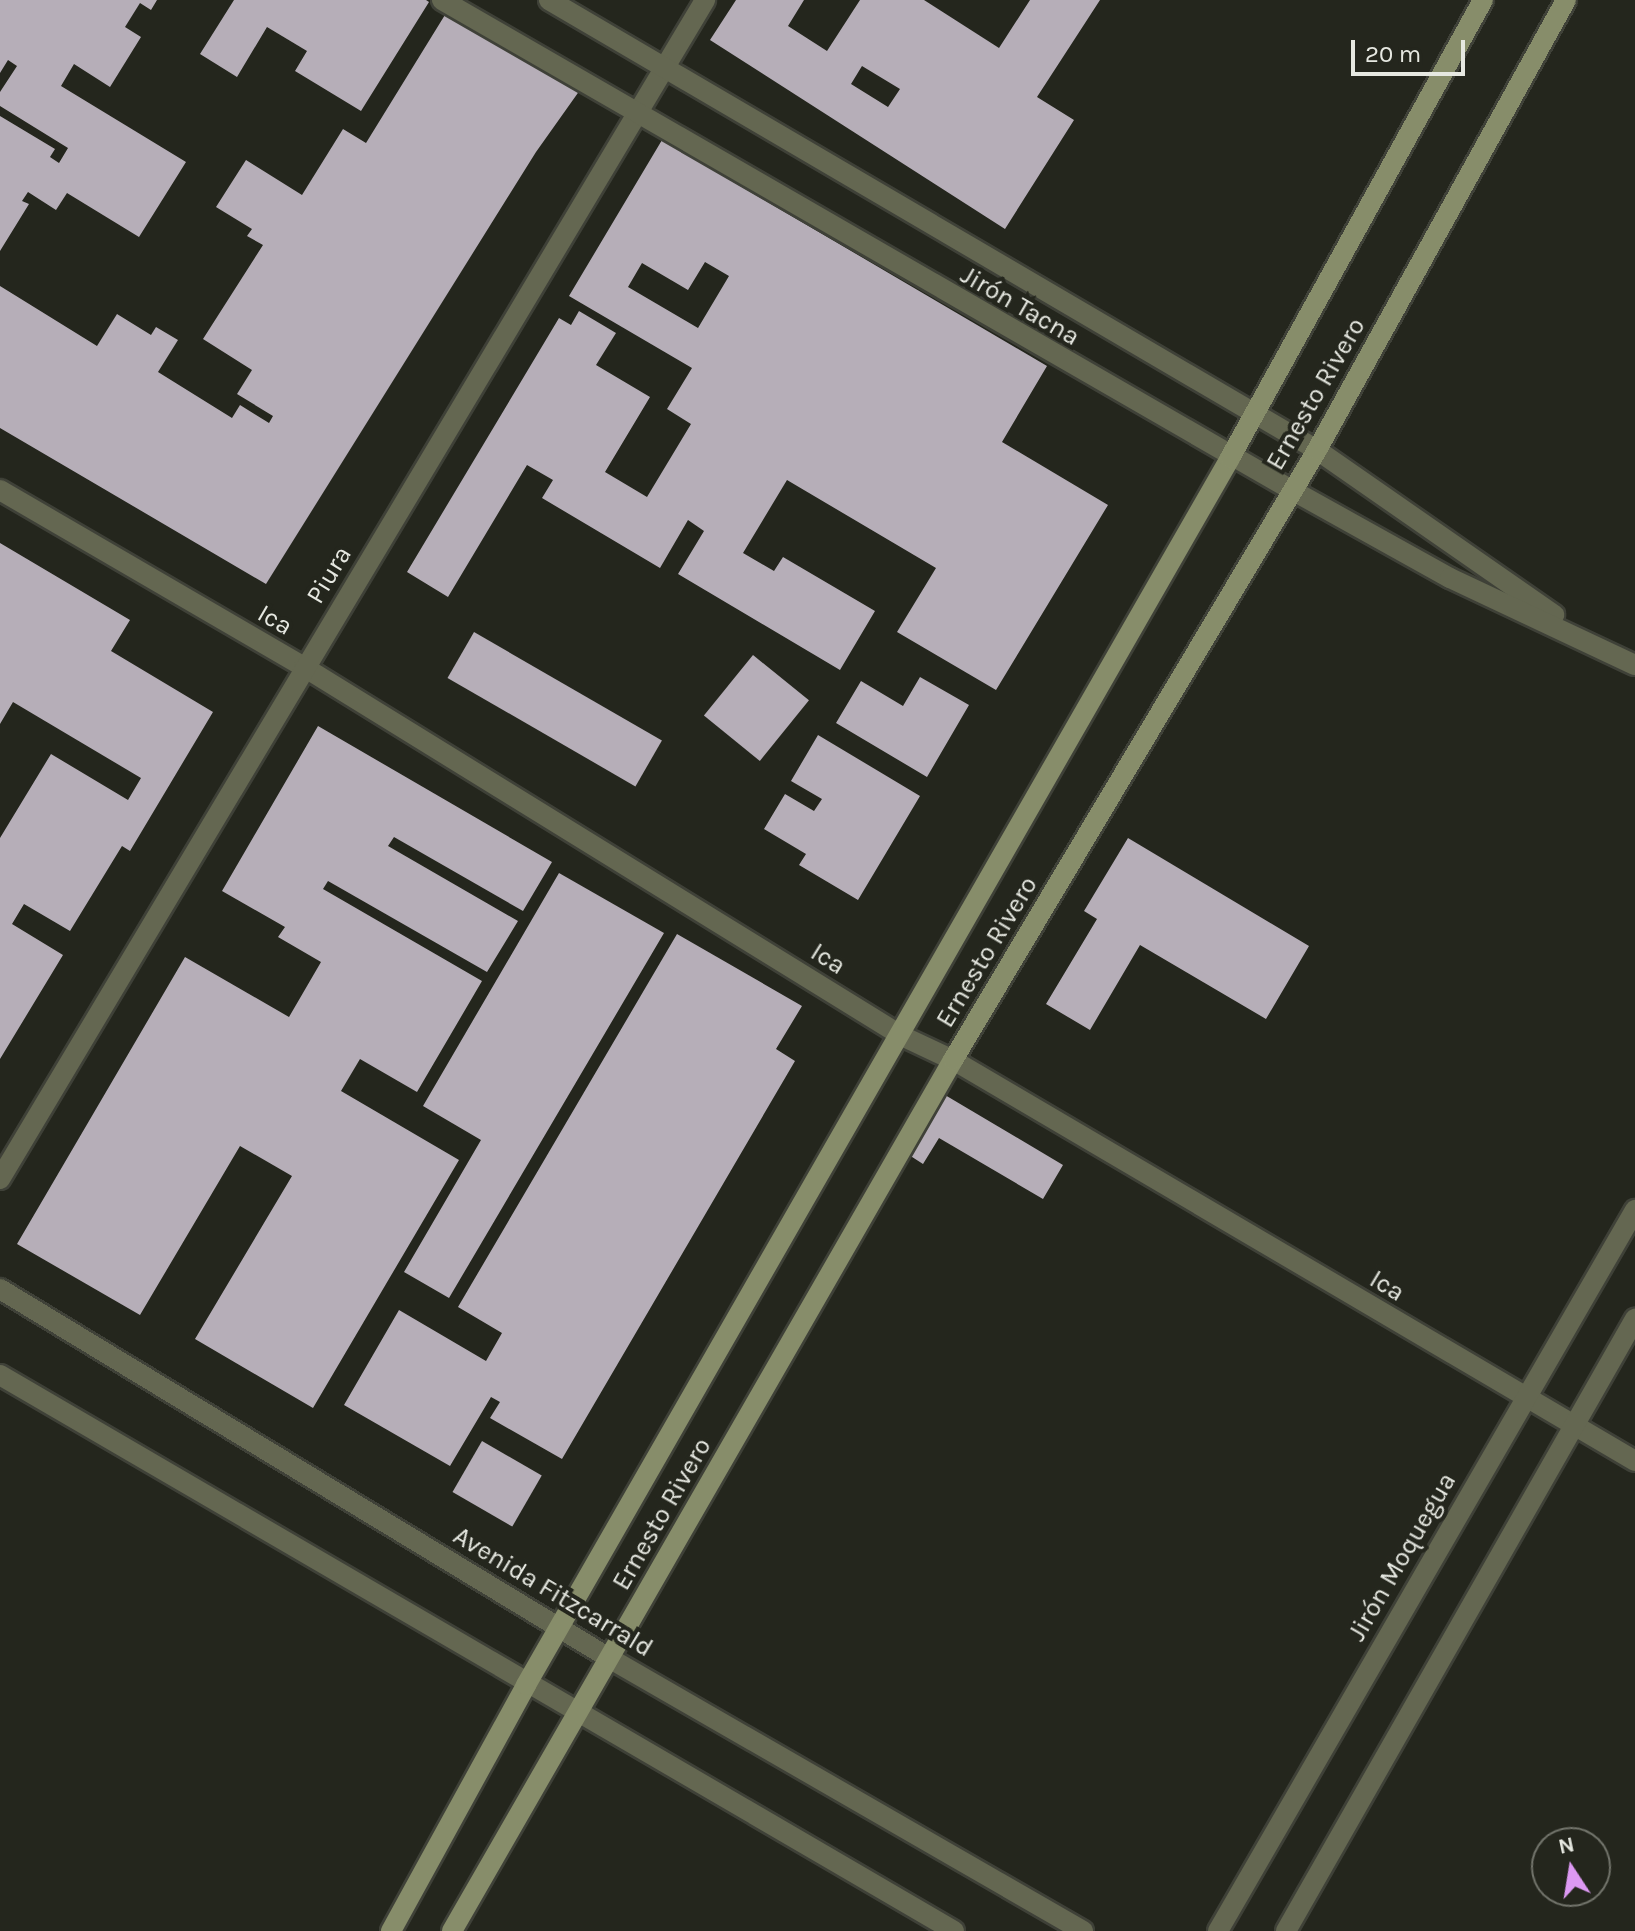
<!DOCTYPE html>
<meta charset="utf-8">
<style>
body{margin:0}
#map{position:relative;width:1635px;height:1931px;overflow:hidden;background:#24261d;font-family:Karla,sans-serif}
div>[style]{position:absolute}
.building>*{inset:0;background:#b6aeb8;transform-origin:0 0}
.roads{filter:drop-shadow(2px 0 #3f4138) drop-shadow(-2px 0 #3f4138) drop-shadow(0 2px #3f4138) drop-shadow(0 -2px #3f4138)}
.minor>*{height:20px;margin:-10px;padding:0 10px;transform-origin:10px;border-radius:10px;background:#646751}
.tertiary>*{height:20px;margin:-10px;padding:0 10px;transform-origin:10px;border-radius:10px;background:#646751}
.secondary>*{height:20px;margin:-10px;padding:0 10px;transform-origin:10px;border-radius:10px;background:#878d6a}
span{translate:-50% -50%;white-space:nowrap;text-align:center;line-height:1.15;-webkit-text-stroke:8px #24261d;paint-order:stroke}
.street-label{font-size:26px;color:#e6e8e1}
.north{position:absolute;left:1531px;top:1827px;width:80px;height:80px;box-sizing:border-box;background:#24261d;border:2px solid #72746b;border-radius:50%;rotate:348deg;font-size:22px;font-weight:700;line-height:32px;text-align:center;color:#e6e8e1}
.north::after{content:'';display:block;margin:auto;width:28px;height:36px;background:#dd99f3;clip-path:polygon(50% 0,100% 100%,50% 72%,0 100%)}
.scale{position:absolute;left:1351px;top:40px;width:114px;height:36px;box-sizing:border-box;border:4px solid #e6e8e1;border-top:0;padding-left:10px;font-size:24px;line-height:28px;white-space:nowrap;color:#e6e8e1;-webkit-text-stroke:6px #24261d;paint-order:stroke}
</style>
<div id="map">
<div class="building">
<i style="clip-path:polygon(0 0,157px 0,151px 10px,140px 3px,125px 27px,141px 37px,110px 87px,74px 64px,61px 86px,186px 162px,139px 237px,67px 193px,56px 210px,28px 192px,22px 201px,29px 204px,0 251px,0 116px,55px 149px,50px 157px,59px 163px,68px 148px,0 106px,0 92px,17px 66px,8px 60px,0 73px)"></i>
<i style="clip-path:polygon(234px 0,426px 0,429px 2px,361px 111px,295px 71px,307px 51px,267px 27px,237px 77px,200px 54px)"></i>
<i style="clip-path:polygon(evenodd,736px 0,804px 0,788px 26px,827px 51px,860px 0,924px 0,999px 48px,1030px 0,1100px 0,1037px 97px,1074px 120px,1005px 229px,710px 40px,736px 0,862px 66px,900px 89px,888px 107px,851px 84px,862px 66px)"></i>
<i style="clip-path:polygon(448px 10px,580px 90px,536px 152px,266px 584px,0 428px,0 286px,97px 346px,117px 314px,151px 335px,156px 327px,178px 340px,158px 372px,232px 418px,240px 405px,269px 423px,273px 416px,237px 394px,252px 370px,203px 339px,263px 245px,247px 236px,252px 229px,216px 207px,246px 160px,302px 195px,343px 129px,366px 143px)"></i>
<i style="clip-path:polygon(evenodd,662px 140px,1047px 366px,1002px 442px,1108px 505px,996px 690px,897px 632px,936px 568px,787px 480px,743px 553px,774px 571px,783px 557px,875px 611px,840px 670px,678px 574px,704px 531px,688px 520px,660px 568px,542px 498px,553px 480px,527px 465px,448px 597px,407px 572px,559px 318px,571px 325px,579px 311px,616px 333px,596px 365px,650px 397px,605px 472px,647px 497px,691px 424px,667px 409px,692px 368px,569px 296px,662px 140px,705px 262px,729px 276px,698px 328px,628px 287px,642px 263px,688px 290px,705px 262px)"></i>
<i style="clip-path:polygon(0 543px,130px 620px,111px 651px,213px 712px,130px 851px,122px 846px,70px 931px,24px 904px,12px 924px,63px 955px,0 1059px,0 838px,51px 754px,128px 800px,141px 778px,13px 702px,0 724px)"></i>
<i style="left:474px;top:632px;width:217px;height:53px;rotate:30deg"></i>
<i style="left:753px;top:655px;width:72px;height:78px;rotate:39deg"></i>
<i style="clip-path:polygon(920px 677px,969px 705px,927px 777px,836px 723px,861px 681px,903px 706px)"></i>
<i style="clip-path:polygon(318px 726px,552px 862px,523px 911px,394px 837px,388px 846px,518px 921px,487px 972px,328px 881px,323px 889px,482px 981px,417px 1092px,360px 1059px,341px 1091px,459px 1160px,313px 1408px,195px 1339px,292px 1176px,240px 1146px,140px 1315px,17px 1244px,185px 957px,289px 1017px,321px 962px,278px 937px,285px 927px,222px 891px)"></i>
<i style="clip-path:polygon(818px 735px,920px 796px,858px 900px,799px 865px,806px 854px,764px 829px,785px 794px,814px 811px,822px 799px,791px 781px)"></i>
<i style="clip-path:polygon(1128px 838px,1309px 946px,1266px 1019px,1140px 945px,1090px 1030px,1046px 1004px,1097px 919px,1084px 911px)"></i>
<i style="clip-path:polygon(559px 873px,664px 933px,449px 1298px,404px 1272px,481px 1140px,423px 1106px)"></i>
<i style="clip-path:polygon(677px 934px,802px 1006px,776px 1049px,795px 1061px,562px 1459px,490px 1418px,500px 1402px,491px 1397px,450px 1466px,344px 1405px,399px 1310px,486px 1361px,502px 1333px,458px 1307px)"></i>
<i style="clip-path:polygon(945px 1095px,1063px 1165px,1043px 1199px,939px 1138px,923px 1164px,909px 1155px)"></i>
<i style="left:482px;top:1441px;width:69px;height:59px;rotate:30deg"></i>
</div>
<div class="roads">
<div class="minor">
<i style="left:1317px;top:450px;width:289px;rotate:34.8deg"></i>
<i style="left:1290px;top:489px;width:183px;rotate:29.1deg"></i>
<i style="left:1450px;top:578px;width:204px;rotate:25.2deg"></i>
<i style="left:0;top:490px;width:352px;rotate:30.2deg"></i>
<i style="left:304px;top:667px;width:703px;rotate:31.68deg"></i>
<i style="left:902px;top:1036px;width:56px;rotate:25.2deg"></i>
<i style="left:953px;top:1060px;width:791px;rotate:30.45deg"></i>
<i style="left:0;top:1179px;width:1374px;rotate:-59.12deg"></i>
<i style="left:1218px;top:1931px;width:833px;rotate:-59.96deg"></i>
<i style="left:1286px;top:1931px;width:705px;rotate:-60.31deg"></i>
</div>
<div class="tertiary">
<i style="left:442px;top:0;width:979px;rotate:29.97deg"></i>
<i style="left:549px;top:0;width:890px;rotate:30.37deg"></i>
<i style="left:0;top:1289px;width:712px;rotate:31.21deg"></i>
<i style="left:609px;top:1658px;width:547px;rotate:29.94deg"></i>
<i style="left:0;top:1375px;width:1104px;rotate:30.23deg"></i>
</div>
<div class="secondary">
<i style="left:391px;top:1931px;width:281px;rotate:-61.2deg"></i>
<i style="left:526px;top:1685px;width:1415px;rotate:-60.15deg"></i>
<i style="left:1230px;top:458px;width:523px;rotate:-61.08deg"></i>
<i style="left:452px;top:1931px;width:1005px;rotate:-60.09deg"></i>
<i style="left:953px;top:1060px;width:710px;rotate:-59.17deg"></i>
<i style="left:1317px;top:450px;width:514px;rotate:-61.04deg"></i>
</div>
</div>
<div class="street-label">
<span style="left:1020px;top:306px;rotate:30deg">Jirón Tacna</span>
<span style="left:1316px;top:394px;rotate:-60deg">Ernesto Rivero</span>
<span style="left:329px;top:575px;rotate:-59deg">Piura</span>
<span style="left:275px;top:620px;rotate:30deg">Ica</span>
<span style="left:987px;top:952px;rotate:-59deg">Ernesto Rivero</span>
<span style="left:828px;top:959px;rotate:32deg">Ica</span>
<span style="left:1387px;top:1286px;rotate:31deg">Ica</span>
<span style="left:662px;top:1514px;rotate:-60deg">Ernesto Rivero</span>
<span style="left:1402px;top:1557px;rotate:-60deg">Jirón Moquegua</span>
<span style="left:553px;top:1592px;rotate:31deg">Avenida Fitzcarrald</span>
</div>
<div class="north">N</div>
<div class="scale">20 m</div>
</div>
